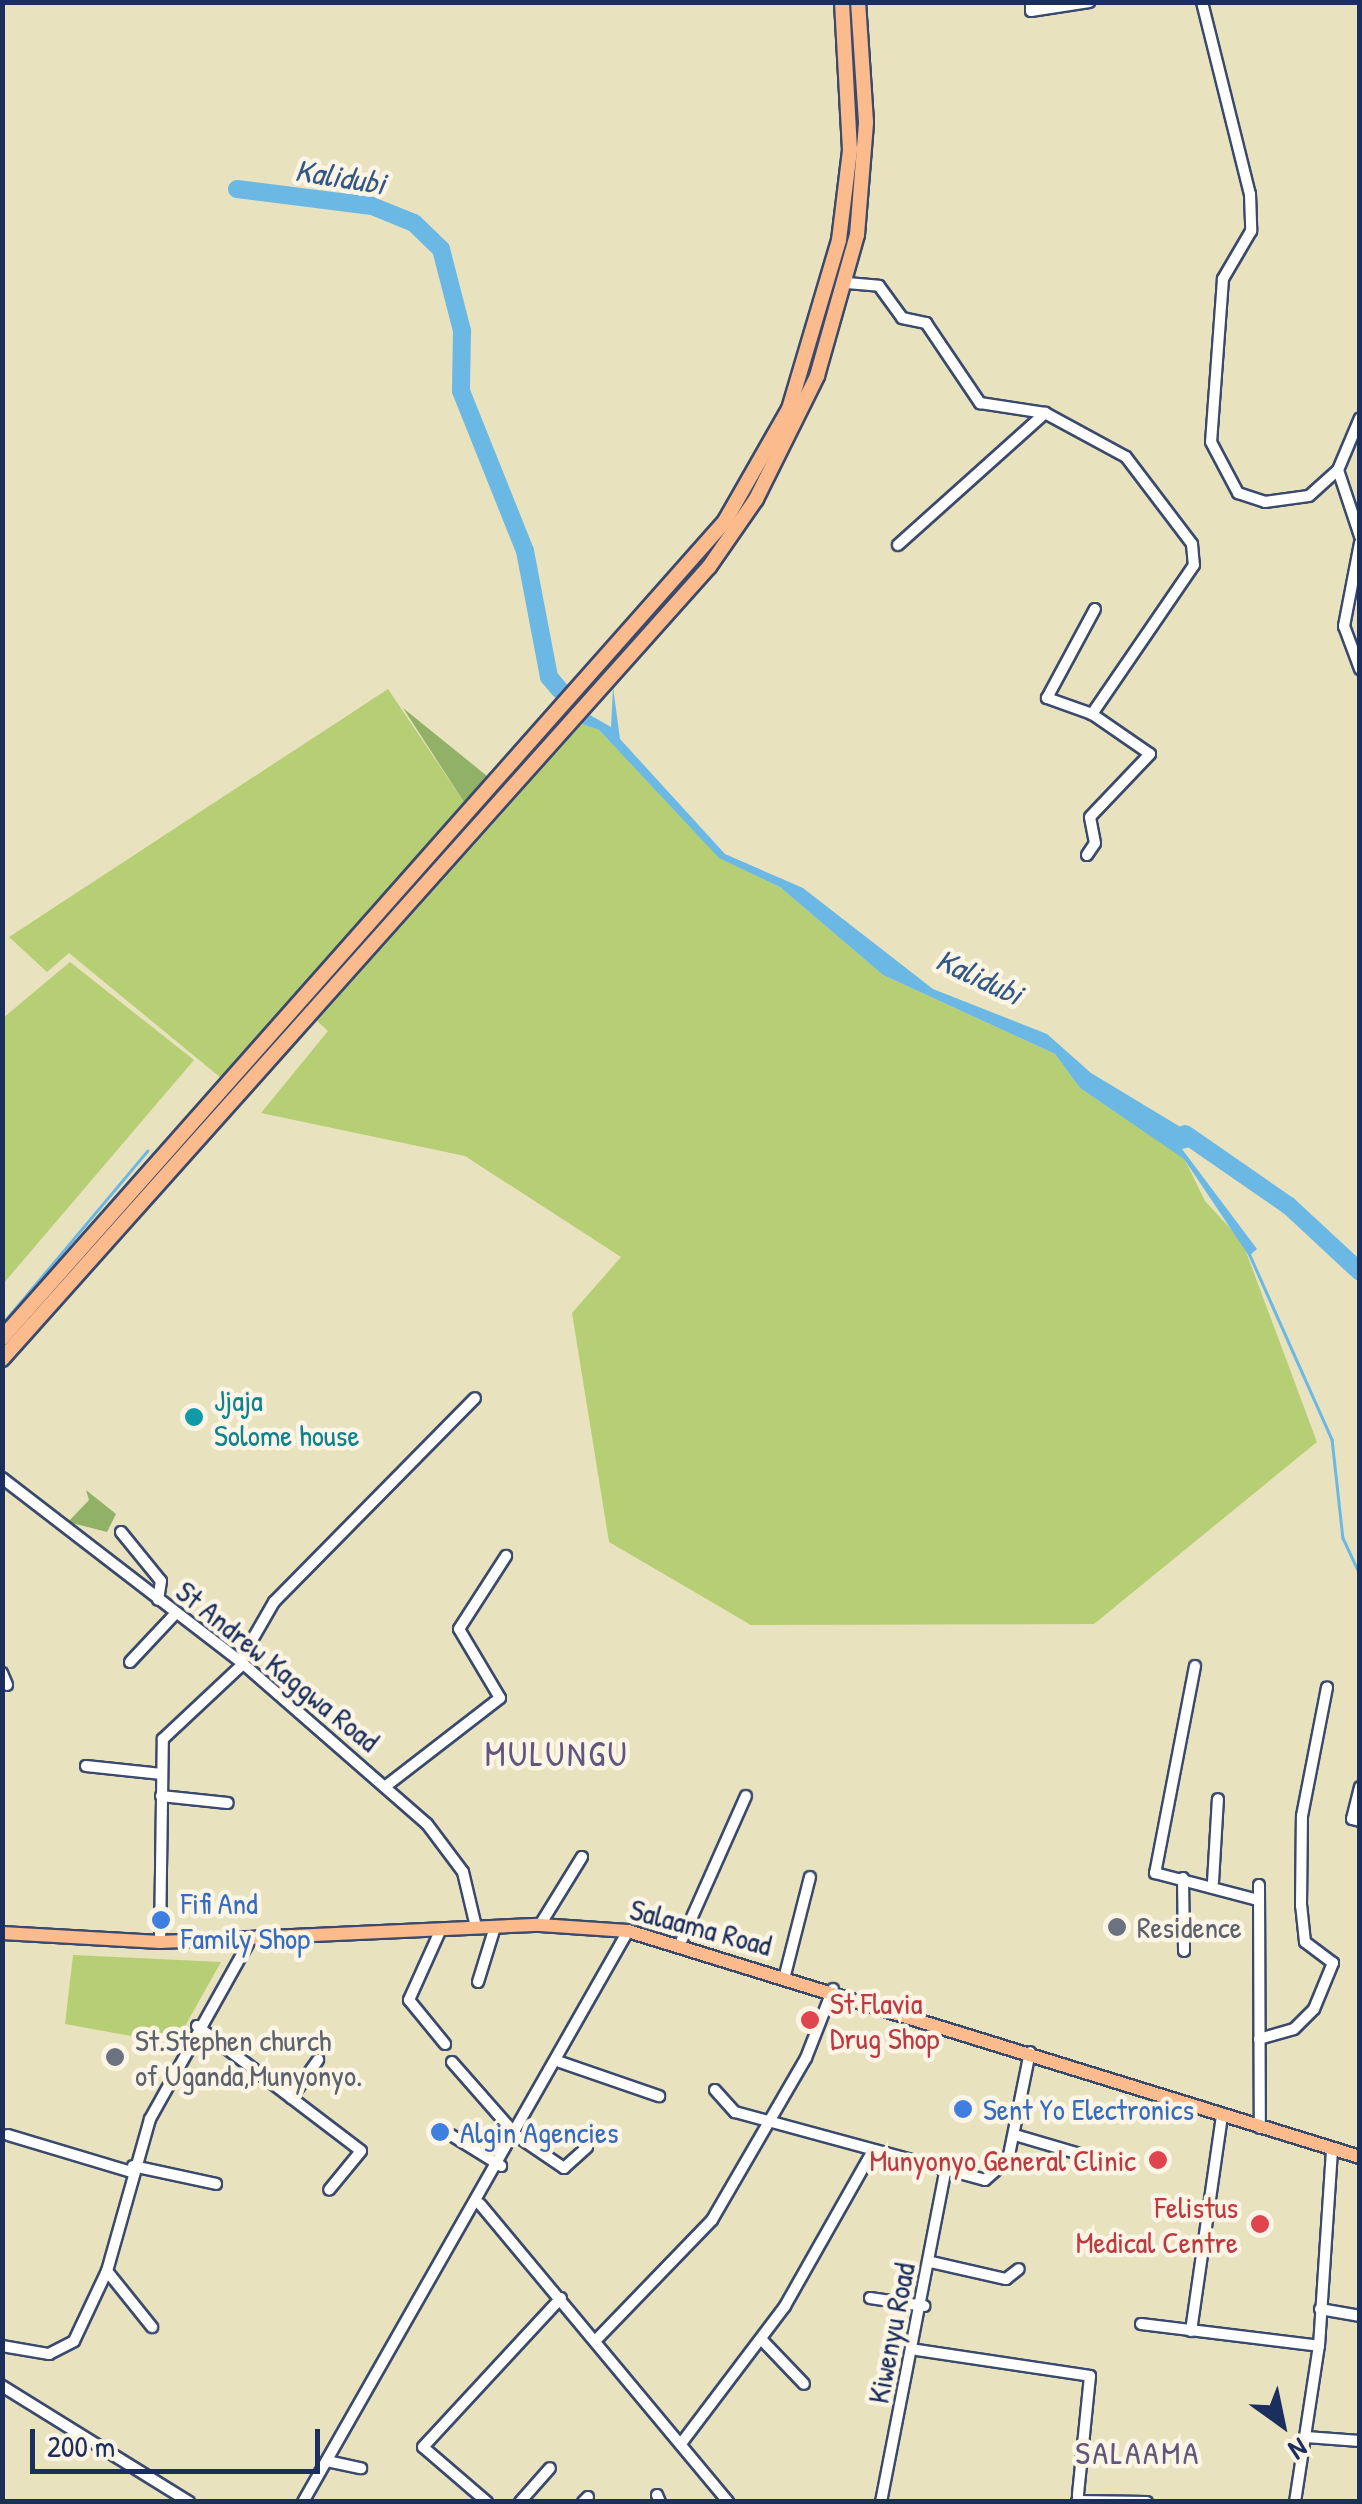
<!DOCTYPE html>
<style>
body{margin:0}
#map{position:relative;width:1362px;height:2504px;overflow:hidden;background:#e8e2bf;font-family:"Patrick Hand",sans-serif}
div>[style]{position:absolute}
.green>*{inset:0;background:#b7cf74}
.forest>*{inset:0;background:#91b266}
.water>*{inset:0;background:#6cb8e5}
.stream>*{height:2.5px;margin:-1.25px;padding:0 1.25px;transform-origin:1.25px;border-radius:1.25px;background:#6cb8e5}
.river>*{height:18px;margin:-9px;padding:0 9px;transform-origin:9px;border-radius:9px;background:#6cb8e5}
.roads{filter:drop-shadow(2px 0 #3a4a6d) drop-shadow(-2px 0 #3a4a6d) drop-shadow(0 2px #3a4a6d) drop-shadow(0 -2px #3a4a6d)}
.minor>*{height:10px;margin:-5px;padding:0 5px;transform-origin:5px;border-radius:5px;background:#fff}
.major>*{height:12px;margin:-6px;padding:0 6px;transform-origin:6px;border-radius:6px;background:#fbbb8d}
.highway>*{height:14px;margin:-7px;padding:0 7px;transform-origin:7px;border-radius:7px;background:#fbbb8d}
.dots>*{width:28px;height:28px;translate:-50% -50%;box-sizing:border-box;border:5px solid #fcf5e5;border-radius:50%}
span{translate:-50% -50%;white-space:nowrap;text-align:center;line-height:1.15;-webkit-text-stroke:9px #fcf5e5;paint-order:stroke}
.culture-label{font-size:30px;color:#0d838f}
.left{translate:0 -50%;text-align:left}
.street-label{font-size:30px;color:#1b2f5e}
.shop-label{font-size:30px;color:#366cbe}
.worship-label{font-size:30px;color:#5b616d}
.health-label{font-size:30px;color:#be3a42}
.right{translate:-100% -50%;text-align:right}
.water-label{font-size:32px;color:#335886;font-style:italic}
.neighbourhood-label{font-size:32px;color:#62567f;letter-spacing:2.5px}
.quarter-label{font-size:35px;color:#62567f;letter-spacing:2.5px}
.frame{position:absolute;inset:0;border:5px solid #1b2f5e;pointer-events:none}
.north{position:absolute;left:1232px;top:2374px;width:100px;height:100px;-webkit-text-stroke:8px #fcf5e5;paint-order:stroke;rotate:147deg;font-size:28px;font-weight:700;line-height:40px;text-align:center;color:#1b2f5e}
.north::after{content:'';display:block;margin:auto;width:35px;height:45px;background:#1b2f5e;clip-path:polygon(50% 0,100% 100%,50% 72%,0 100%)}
.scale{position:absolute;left:30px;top:2429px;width:290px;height:45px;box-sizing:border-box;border:5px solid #1b2f5e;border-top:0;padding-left:12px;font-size:30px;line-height:35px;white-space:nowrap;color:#1b2f5e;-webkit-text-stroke:8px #fcf5e5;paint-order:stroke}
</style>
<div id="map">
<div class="green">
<i style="clip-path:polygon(388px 689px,464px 802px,221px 1078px,69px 953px,47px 972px,9px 937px)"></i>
<i style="clip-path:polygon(582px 724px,599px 730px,720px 858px,780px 887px,883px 975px,1055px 1054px,1080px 1088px,1184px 1158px,1205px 1201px,1242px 1241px,1317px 1442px,1094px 1624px,751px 1625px,609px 1542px,572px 1313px,621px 1257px,465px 1156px,261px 1113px,328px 1031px,317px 1021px)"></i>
<i style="clip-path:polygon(70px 962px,194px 1060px,3px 1284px,3px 1018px)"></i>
<i style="clip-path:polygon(73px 1955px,74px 1955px,221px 1962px,175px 2044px,65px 2024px)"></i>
</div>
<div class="forest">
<i style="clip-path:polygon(403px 708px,487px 776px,464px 802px)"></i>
<i style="clip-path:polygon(86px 1490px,116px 1514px,107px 1532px,68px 1522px,89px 1500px)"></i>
</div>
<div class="water">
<i style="clip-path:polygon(613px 687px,620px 739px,725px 854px,803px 888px,933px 989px,1047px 1034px,1091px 1073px,1207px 1143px,1182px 1149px,1257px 1249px,1249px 1256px,1184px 1159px,1080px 1088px,1055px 1054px,883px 975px,780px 887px,719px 858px,599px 730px,582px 724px,590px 715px,611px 727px)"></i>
</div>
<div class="stream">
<i style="left:1249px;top:1253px;width:204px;rotate:66deg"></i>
<i style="left:1332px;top:1439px;width:100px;rotate:83.7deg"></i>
<i style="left:1343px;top:1538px;width:40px;rotate:65deg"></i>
<i style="left:2px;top:1324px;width:226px;rotate:-50deg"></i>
<i style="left:2px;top:1471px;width:16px;rotate:38deg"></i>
</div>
<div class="river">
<i style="left:237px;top:189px;width:136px;rotate:7.2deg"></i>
<i style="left:372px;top:206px;width:45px;rotate:22deg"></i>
<i style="left:414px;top:223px;width:37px;rotate:44deg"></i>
<i style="left:441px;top:249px;width:85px;rotate:75.6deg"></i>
<i style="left:462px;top:331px;width:60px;rotate:91deg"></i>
<i style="left:461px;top:391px;width:172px;rotate:68.2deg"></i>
<i style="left:525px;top:551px;width:128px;rotate:79.2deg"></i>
<i style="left:549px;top:677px;width:17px;rotate:50deg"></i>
<i style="left:1185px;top:1134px;width:126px;rotate:34.7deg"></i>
<i style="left:1289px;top:1206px;width:97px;rotate:42.9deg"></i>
</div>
<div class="roads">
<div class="minor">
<i style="left:1031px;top:2px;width:9px;rotate:90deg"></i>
<i style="left:1031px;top:11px;width:59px;rotate:-8.8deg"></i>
<i style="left:1202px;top:2px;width:198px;rotate:76deg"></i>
<i style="left:1250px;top:194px;width:37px;rotate:88deg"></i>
<i style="left:1251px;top:231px;width:56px;rotate:120.3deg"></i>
<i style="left:1223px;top:279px;width:163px;rotate:94.2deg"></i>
<i style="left:1211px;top:442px;width:58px;rotate:62.1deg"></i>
<i style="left:1238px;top:493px;width:28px;rotate:18deg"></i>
<i style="left:1265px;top:502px;width:44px;rotate:-7.8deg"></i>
<i style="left:1309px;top:496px;width:39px;rotate:-42deg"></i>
<i style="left:1338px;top:470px;width:56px;rotate:-67.1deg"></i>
<i style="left:847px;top:283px;width:32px;rotate:5deg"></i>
<i style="left:879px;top:286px;width:39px;rotate:54deg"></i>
<i style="left:902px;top:318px;width:25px;rotate:12deg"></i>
<i style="left:926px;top:323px;width:97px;rotate:56deg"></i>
<i style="left:980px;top:403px;width:66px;rotate:8.7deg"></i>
<i style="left:1045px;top:413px;width:92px;rotate:28.5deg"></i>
<i style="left:1126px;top:457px;width:109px;rotate:52.8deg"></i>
<i style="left:1192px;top:544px;width:21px;rotate:85deg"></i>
<i style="left:1194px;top:565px;width:181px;rotate:124.4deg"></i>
<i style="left:1338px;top:470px;width:70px;rotate:71.6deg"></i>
<i style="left:1360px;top:543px;width:85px;rotate:100.9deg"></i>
<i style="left:1344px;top:626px;width:46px;rotate:69.6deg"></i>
<i style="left:898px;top:545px;width:198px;rotate:-41.9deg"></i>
<i style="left:1087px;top:855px;width:14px;rotate:-56deg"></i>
<i style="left:1095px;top:843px;width:26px;rotate:-101deg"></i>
<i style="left:1090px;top:817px;width:87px;rotate:-46.4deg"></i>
<i style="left:1150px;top:754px;width:70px;rotate:-145.4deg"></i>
<i style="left:1092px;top:714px;width:48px;rotate:-160.4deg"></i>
<i style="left:1047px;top:698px;width:101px;rotate:-61.7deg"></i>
<i style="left:2px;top:1478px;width:300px;rotate:37.6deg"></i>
<i style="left:240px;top:1661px;width:248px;rotate:41.1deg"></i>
<i style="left:427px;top:1824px;width:60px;rotate:53.1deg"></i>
<i style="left:463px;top:1872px;width:57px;rotate:76.7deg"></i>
<i style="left:121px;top:1532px;width:63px;rotate:50.8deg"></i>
<i style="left:161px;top:1581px;width:19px;rotate:99deg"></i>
<i style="left:240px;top:1661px;width:68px;rotate:-60deg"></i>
<i style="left:274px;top:1602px;width:286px;rotate:-45.4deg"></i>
<i style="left:130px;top:1662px;width:67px;rotate:-46.8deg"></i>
<i style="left:1195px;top:1666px;width:211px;rotate:100.9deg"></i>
<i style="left:1155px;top:1873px;width:106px;rotate:14.7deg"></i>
<i style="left:2px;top:1673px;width:13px;rotate:67deg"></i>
<i style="left:86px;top:1766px;width:76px;rotate:6deg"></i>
<i style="left:386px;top:1786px;width:144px;rotate:-37.7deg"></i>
<i style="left:500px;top:1698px;width:80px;rotate:-120.7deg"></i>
<i style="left:459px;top:1629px;width:87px;rotate:-57.2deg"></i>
<i style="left:1360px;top:1787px;width:33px;rotate:104deg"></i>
<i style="left:1352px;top:1819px;width:8px;rotate:14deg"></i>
<i style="left:161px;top:1796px;width:67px;rotate:6deg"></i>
<i style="left:1183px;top:1878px;width:73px;rotate:89.2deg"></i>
<i style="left:1213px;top:1882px;width:83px;rotate:-86.6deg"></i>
<i style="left:1259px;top:1885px;width:243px;rotate:89.8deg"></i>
<i style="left:540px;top:1925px;width:80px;rotate:-58.3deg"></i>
<i style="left:441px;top:1929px;width:78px;rotate:114.3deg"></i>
<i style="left:409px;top:2000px;width:57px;rotate:50.7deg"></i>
<i style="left:160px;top:1942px;width:203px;rotate:-89.2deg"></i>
<i style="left:163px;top:1739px;width:110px;rotate:-43.2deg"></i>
<i style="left:680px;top:1944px;width:162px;rotate:-66deg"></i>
<i style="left:785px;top:1975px;width:101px;rotate:-75.7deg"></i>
<i style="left:478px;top:1982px;width:58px;rotate:-72.8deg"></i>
<i style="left:197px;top:2026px;width:206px;rotate:37.3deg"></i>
<i style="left:361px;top:2151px;width:50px;rotate:129.4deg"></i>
<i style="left:1259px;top:2039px;width:36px;rotate:-16deg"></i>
<i style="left:1294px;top:2029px;width:28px;rotate:-45deg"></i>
<i style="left:1314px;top:2009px;width:50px;rotate:-67.6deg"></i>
<i style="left:1333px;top:1963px;width:35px;rotate:-143deg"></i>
<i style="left:1305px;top:1942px;width:36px;rotate:-96deg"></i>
<i style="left:1301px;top:1906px;width:90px;rotate:-89.4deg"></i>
<i style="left:1302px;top:1816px;width:131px;rotate:-79deg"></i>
<i style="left:452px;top:2062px;width:98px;rotate:48.7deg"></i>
<i style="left:517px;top:2136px;width:57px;rotate:34.2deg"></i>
<i style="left:564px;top:2168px;width:31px;rotate:-42deg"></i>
<i style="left:560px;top:2062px;width:105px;rotate:19deg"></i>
<i style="left:715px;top:2090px;width:30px;rotate:48deg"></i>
<i style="left:735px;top:2112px;width:259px;rotate:15.2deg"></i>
<i style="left:985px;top:2180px;width:30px;rotate:-41deg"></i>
<i style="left:1008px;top:2160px;width:110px;rotate:-78.5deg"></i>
<i style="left:291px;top:2098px;width:47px;rotate:-54.6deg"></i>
<i style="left:8px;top:2135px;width:128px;rotate:16.7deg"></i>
<i style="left:451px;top:2135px;width:59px;rotate:31.8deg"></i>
<i style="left:1015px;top:2135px;width:81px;rotate:16.4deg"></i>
<i style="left:133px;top:2166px;width:85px;rotate:12.2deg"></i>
<i style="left:480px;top:2204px;width:388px;rotate:50.2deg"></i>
<i style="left:931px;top:2262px;width:77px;rotate:12.8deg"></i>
<i style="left:1006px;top:2279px;width:16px;rotate:-38deg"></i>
<i style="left:107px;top:2271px;width:72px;rotate:51.2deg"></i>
<i style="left:870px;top:2298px;width:55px;rotate:8.4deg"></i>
<i style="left:1320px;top:2309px;width:41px;rotate:9.9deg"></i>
<i style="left:1141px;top:2324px;width:179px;rotate:7deg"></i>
<i style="left:1191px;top:2331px;width:217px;rotate:-81.8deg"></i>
<i style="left:599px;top:2337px;width:163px;rotate:-46deg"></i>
<i style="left:712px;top:2220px;width:187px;rotate:-59.9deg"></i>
<i style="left:806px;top:2058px;width:74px;rotate:-68.6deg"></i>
<i style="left:761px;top:2339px;width:62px;rotate:46.3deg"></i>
<i style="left:2px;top:2346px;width:48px;rotate:9.7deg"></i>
<i style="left:49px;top:2354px;width:28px;rotate:-27deg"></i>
<i style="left:74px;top:2341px;width:77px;rotate:-64.8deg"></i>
<i style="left:107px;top:2271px;width:158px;rotate:-74.2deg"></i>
<i style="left:150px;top:2119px;width:207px;rotate:-60.8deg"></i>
<i style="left:917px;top:2350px;width:175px;rotate:8.5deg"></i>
<i style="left:1090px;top:2376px;width:120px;rotate:95.8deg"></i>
<i style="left:2px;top:2386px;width:220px;rotate:31.8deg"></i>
<i style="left:1306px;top:2437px;width:54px;rotate:4.2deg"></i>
<i style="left:683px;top:2441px;width:169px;rotate:-52.9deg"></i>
<i style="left:785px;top:2306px;width:177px;rotate:-60.5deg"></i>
<i style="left:327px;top:2461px;width:35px;rotate:12deg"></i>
<i style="left:657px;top:2495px;width:8px;rotate:67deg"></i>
<i style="left:1077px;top:2501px;width:70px;rotate:0.8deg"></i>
<i style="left:303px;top:2502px;width:657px;rotate:-60.35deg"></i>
<i style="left:487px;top:2502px;width:84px;rotate:-139.3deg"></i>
<i style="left:423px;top:2447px;width:203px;rotate:-47.2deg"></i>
<i style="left:520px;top:2502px;width:45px;rotate:-48.6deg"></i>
<i style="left:583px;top:2502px;width:7px;rotate:-45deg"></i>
<i style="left:881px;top:2502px;width:334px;rotate:-79deg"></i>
<i style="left:1295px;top:2502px;width:158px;rotate:-81.3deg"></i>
<i style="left:1319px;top:2346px;width:197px;rotate:-86.2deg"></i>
</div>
<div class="major">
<i style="left:2px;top:1933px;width:158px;rotate:3.3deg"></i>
<i style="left:160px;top:1942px;width:380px;rotate:-2.6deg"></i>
<i style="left:540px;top:1925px;width:88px;rotate:3.9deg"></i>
<i style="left:628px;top:1931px;width:766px;rotate:17.16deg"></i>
</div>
<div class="highway">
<i style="left:2px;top:1338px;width:1091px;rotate:-48.49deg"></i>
<i style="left:725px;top:521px;width:129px;rotate:-60.3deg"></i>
<i style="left:789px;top:409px;width:176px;rotate:-73.5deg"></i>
<i style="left:839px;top:240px;width:91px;rotate:-83deg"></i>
<i style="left:850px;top:150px;width:148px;rotate:-93.1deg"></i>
<i style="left:2px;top:1359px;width:1062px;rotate:-48.25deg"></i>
<i style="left:709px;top:567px;width:83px;rotate:-55.3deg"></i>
<i style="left:756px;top:499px;width:137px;rotate:-63.6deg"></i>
<i style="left:817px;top:376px;width:147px;rotate:-74.2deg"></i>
<i style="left:857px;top:235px;width:113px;rotate:-85.4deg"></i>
<i style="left:866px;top:122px;width:120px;rotate:-93.8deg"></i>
</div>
</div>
<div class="dots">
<i style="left:194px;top:1417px;background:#0f9aa8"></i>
<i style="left:161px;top:1920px;background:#3f7fe0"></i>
<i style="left:1117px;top:1927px;background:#6b7280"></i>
<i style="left:810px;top:2020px;background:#e0444e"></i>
<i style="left:115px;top:2057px;background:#6b7280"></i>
<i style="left:963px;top:2109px;background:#3f7fe0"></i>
<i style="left:440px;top:2132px;background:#3f7fe0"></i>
<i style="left:1158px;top:2160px;background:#e0444e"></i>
<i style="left:1260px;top:2224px;background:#e0444e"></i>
</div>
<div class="culture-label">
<span class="left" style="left:214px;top:1417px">Jjaja<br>Solome house</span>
</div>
<div class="street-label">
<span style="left:278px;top:1666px;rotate:39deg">St Andrew Kaggwa Road</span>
<span style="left:701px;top:1927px;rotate:15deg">Salaama Road</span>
<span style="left:891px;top:2333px;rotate:-79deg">Kiwenyu Road</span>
</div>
<div class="shop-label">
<span class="left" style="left:181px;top:1920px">Fifi And<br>Family Shop</span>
<span class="left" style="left:983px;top:2109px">Sent Yo Electronics</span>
<span class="left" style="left:460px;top:2132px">Algin Agencies</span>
</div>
<div class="worship-label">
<span class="left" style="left:1137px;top:1927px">Residence</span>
<span class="left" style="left:135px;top:2057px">St.Stephen church<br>of Uganda,Munyonyo.</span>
</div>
<div class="health-label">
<span class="left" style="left:830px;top:2020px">St Flavia<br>Drug Shop</span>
<span class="right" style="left:1136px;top:2160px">Munyonyo General Clinic</span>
<span class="right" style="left:1238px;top:2224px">Felistus<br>Medical Centre</span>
</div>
<div class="water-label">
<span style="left:340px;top:177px;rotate:9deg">Kalidubi</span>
<span style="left:979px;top:977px;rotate:25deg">Kalidubi</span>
</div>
<div class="neighbourhood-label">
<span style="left:1138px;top:2453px">SALAAMA</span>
</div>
<div class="quarter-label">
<span style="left:557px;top:1754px">MULUNGU</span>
</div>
<div class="frame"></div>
<div class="north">N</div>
<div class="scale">200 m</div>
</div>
